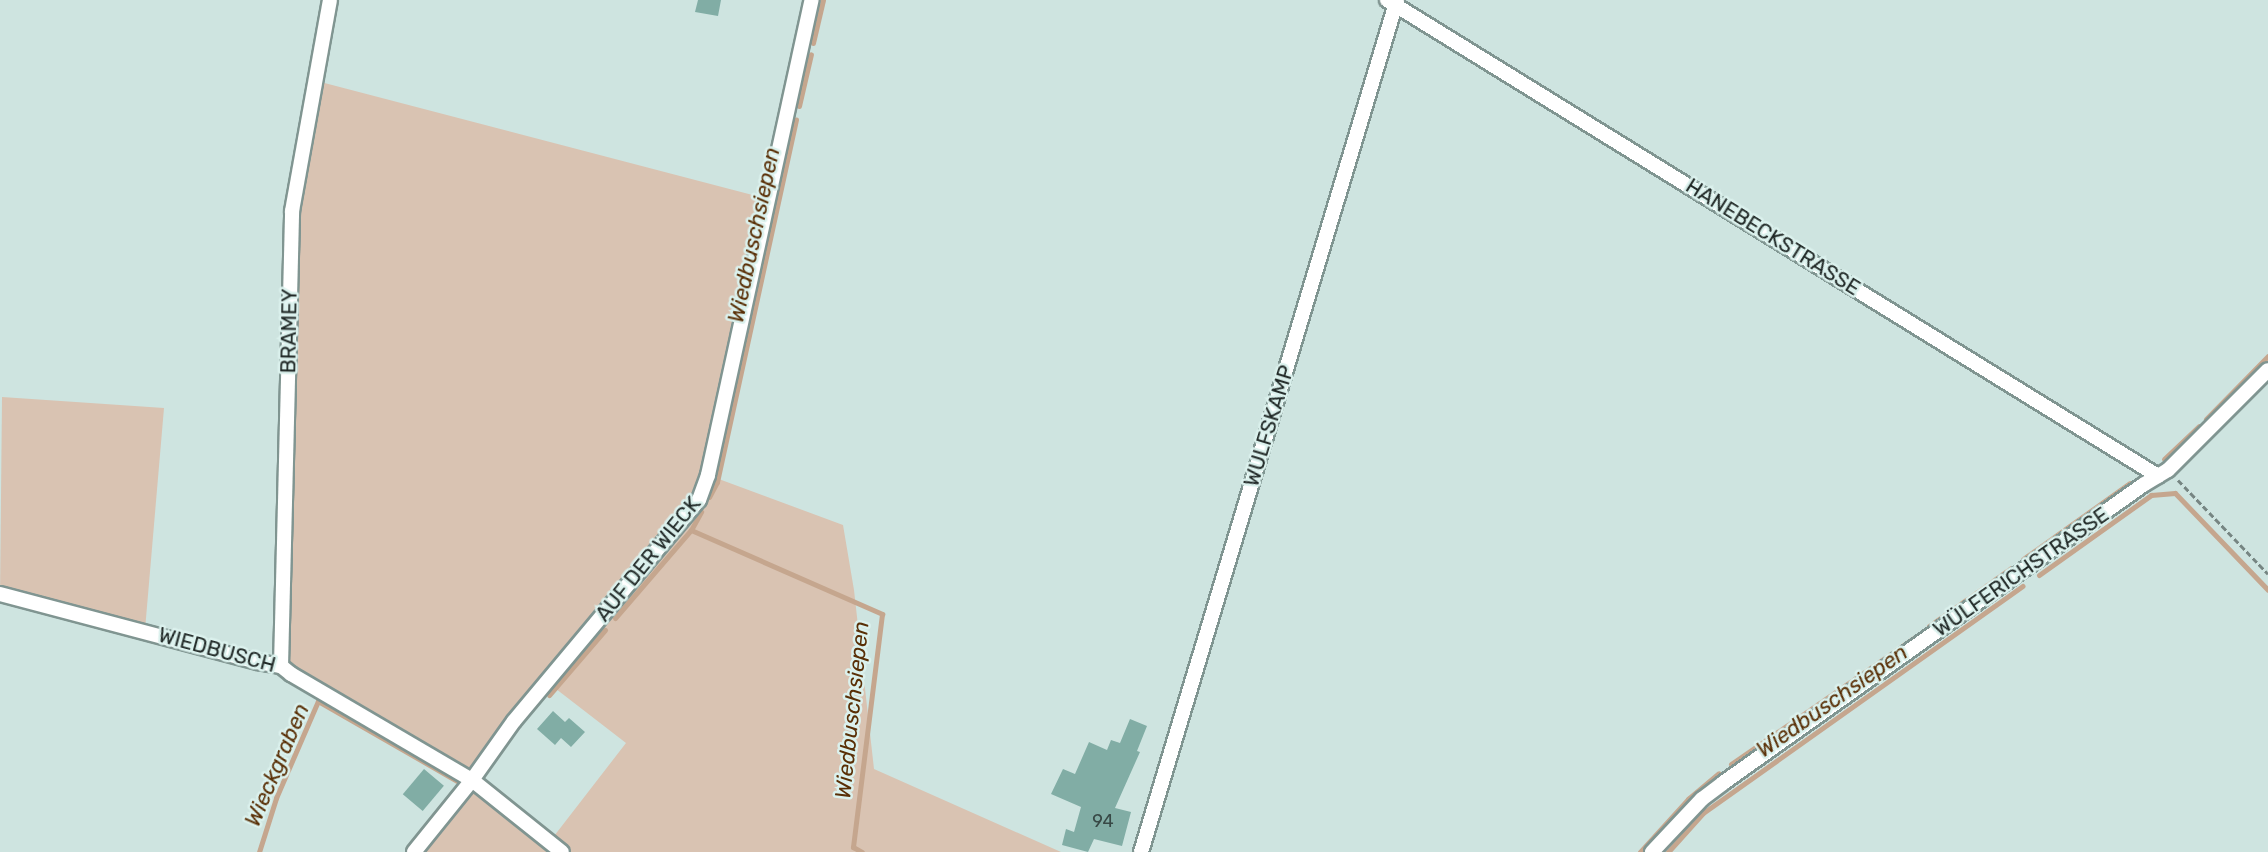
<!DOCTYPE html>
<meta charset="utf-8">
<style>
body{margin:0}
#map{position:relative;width:2268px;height:852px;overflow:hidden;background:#cee4e0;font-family:Rubik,sans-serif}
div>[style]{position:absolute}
.green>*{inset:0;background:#d9c3b2}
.stream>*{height:5px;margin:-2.5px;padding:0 2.5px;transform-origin:2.5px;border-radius:2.5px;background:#c5a68e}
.building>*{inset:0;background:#81ada5;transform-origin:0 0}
.path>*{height:3px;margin-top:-1.5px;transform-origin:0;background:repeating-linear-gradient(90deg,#768582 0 6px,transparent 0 9px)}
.roads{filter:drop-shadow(2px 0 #809591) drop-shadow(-2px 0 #809591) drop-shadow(0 2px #809591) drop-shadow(0 -2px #809591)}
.street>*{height:14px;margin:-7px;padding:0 7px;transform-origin:7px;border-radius:7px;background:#fff}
span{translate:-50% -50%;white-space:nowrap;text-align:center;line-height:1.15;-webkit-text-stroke:5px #dbf1ed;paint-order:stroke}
.number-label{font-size:18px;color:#384946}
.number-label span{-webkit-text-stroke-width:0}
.street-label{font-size:21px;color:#202826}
.water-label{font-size:22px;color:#592f06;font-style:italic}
</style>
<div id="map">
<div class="green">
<i style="clip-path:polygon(313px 80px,768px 199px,708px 475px,843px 525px,854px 590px,874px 769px,1061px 852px,566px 852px,551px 840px,626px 743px,547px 682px,473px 780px,562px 852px,414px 852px,472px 781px,282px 666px,292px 211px)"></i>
<i style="clip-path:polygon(2px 397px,164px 408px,145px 630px,0 597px)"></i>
</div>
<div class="stream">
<i style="left:813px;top:43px;width:44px;rotate:-76.9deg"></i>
<i style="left:799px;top:106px;width:53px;rotate:-77deg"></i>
<i style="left:2206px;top:419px;width:88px;rotate:-45.5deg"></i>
<i style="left:2164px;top:459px;width:48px;rotate:-43.3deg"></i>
<i style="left:709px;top:497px;width:17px;rotate:-62deg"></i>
<i style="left:717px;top:482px;width:371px;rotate:-77.7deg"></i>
<i style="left:691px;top:530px;width:209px;rotate:23.7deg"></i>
<i style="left:882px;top:614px;width:235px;rotate:97.1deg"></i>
<i style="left:853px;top:847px;width:10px;rotate:29deg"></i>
<i style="left:2023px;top:559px;width:131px;rotate:-35.4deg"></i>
<i style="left:2039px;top:575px;width:138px;rotate:-35.5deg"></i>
<i style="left:2151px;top:495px;width:24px;rotate:-5deg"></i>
<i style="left:2175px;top:493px;width:134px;rotate:46.2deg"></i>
<i style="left:615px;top:618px;width:116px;rotate:-49.2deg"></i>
<i style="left:691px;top:530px;width:21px;rotate:-61deg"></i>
<i style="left:1929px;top:626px;width:100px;rotate:-35.3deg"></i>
<i style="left:549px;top:695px;width:86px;rotate:-49.3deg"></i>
<i style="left:1731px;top:764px;width:224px;rotate:-34.6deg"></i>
<i style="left:259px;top:852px;width:57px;rotate:-72.5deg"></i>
<i style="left:276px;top:798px;width:106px;rotate:-66.6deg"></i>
<i style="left:318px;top:701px;width:160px;rotate:29.9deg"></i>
<i style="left:1640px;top:852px;width:72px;rotate:-47.8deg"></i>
<i style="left:1688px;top:799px;width:40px;rotate:-40deg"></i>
<i style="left:1668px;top:852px;width:52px;rotate:-48.1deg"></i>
<i style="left:1703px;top:813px;width:392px;rotate:-35.4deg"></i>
</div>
<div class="building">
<i style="clip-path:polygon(698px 0,721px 0,718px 16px,695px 12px)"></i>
<i style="clip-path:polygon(553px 711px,565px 722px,569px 718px,585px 732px,571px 747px,561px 738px,555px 745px,537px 729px)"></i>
<i style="clip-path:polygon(1130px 719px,1147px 726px,1137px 751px,1140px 752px,1115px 808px,1131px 812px,1122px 846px,1094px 839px,1088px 852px,1062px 845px,1066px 829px,1074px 832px,1081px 807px,1051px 794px,1063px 769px,1075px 774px,1089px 742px,1107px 750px,1111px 740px,1120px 743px)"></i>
<i style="left:424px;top:769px;width:26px;height:33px;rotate:40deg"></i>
</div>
<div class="path">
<i style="left:2178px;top:480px;width:130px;rotate:46.2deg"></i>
</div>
<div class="roads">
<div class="street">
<i style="left:1387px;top:0;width:906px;rotate:31.69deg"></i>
<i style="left:0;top:594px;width:267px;rotate:14.8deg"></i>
<i style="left:258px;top:662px;width:23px;rotate:10deg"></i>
<i style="left:281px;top:666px;width:13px;rotate:39deg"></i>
<i style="left:291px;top:674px;width:210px;rotate:30.4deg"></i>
<i style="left:472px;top:780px;width:115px;rotate:38.7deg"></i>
<i style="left:281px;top:666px;width:455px;rotate:-88.6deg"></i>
<i style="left:292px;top:211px;width:214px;rotate:-79.8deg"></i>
<i style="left:414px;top:852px;width:92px;rotate:-51.1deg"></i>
<i style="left:472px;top:780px;width:72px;rotate:-54.6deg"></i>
<i style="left:514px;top:721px;width:288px;rotate:-50.1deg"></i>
<i style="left:699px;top:500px;width:27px;rotate:-70deg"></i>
<i style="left:708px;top:475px;width:486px;rotate:-77.7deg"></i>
<i style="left:1141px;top:852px;width:890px;rotate:-73.28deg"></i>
<i style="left:1652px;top:852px;width:73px;rotate:-46.7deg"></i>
<i style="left:1702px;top:799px;width:26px;rotate:-37deg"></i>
<i style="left:1723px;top:783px;width:515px;rotate:-35.36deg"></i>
<i style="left:2143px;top:485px;width:29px;rotate:-31deg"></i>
<i style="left:2168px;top:470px;width:141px;rotate:-45deg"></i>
</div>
</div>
<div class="number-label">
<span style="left:1103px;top:821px">94</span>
</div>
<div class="street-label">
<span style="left:1773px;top:237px;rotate:32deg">HANEBECKSTRASSE</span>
<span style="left:289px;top:331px;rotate:-89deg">BRAMEY</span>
<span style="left:1269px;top:426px;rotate:-73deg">WULFSKAMP</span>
<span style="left:648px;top:559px;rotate:-51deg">AUF DER WIECK</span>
<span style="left:2021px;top:572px;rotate:-35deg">WÜLFERICHSTRASSE</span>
<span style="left:217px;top:650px;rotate:15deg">WIEDBUSCH</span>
</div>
<div class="water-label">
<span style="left:754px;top:235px;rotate:-78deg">Wiedbuschsiepen</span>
<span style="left:1832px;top:701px;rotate:-35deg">Wiedbuschsiepen</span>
<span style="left:852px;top:710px;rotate:-84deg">Wiedbuschsiepen</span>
<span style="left:277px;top:765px;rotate:-67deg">Wieckgraben</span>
</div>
</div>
